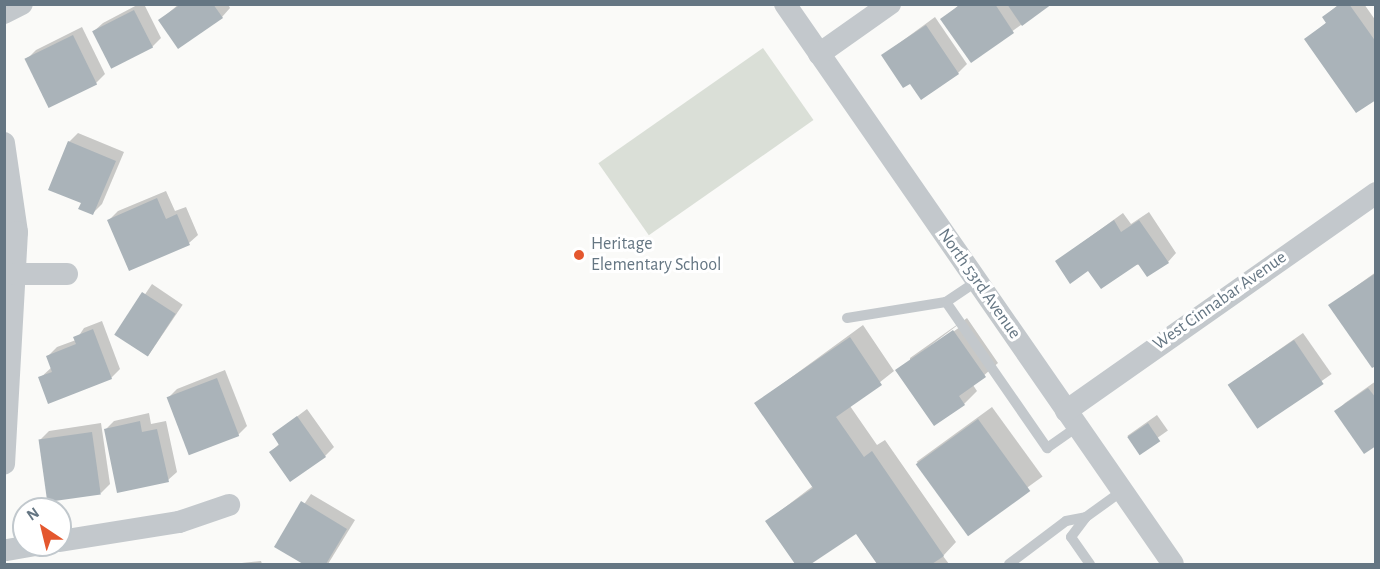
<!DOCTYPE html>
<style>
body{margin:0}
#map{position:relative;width:1380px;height:569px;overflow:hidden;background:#fafaf8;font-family:"Alegreya Sans",sans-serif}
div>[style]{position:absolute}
.green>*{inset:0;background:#dadfd7;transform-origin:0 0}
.shadow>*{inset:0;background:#0003;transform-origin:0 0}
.building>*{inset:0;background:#aab3b9;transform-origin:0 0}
.service>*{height:10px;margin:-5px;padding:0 5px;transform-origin:5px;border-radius:5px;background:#c3c8cc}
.minor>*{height:22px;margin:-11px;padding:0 11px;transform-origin:11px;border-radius:11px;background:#c3c8cc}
.dots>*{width:16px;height:16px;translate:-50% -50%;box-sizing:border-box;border:3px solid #fff;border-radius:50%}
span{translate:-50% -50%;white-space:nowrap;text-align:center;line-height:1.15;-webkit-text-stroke:6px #fff;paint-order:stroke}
.poi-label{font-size:18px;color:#657683}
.left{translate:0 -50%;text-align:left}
.street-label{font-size:18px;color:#657683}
.frame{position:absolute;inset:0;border:6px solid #657683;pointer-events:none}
.north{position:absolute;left:12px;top:497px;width:60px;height:60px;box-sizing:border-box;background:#fff;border:2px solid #c1c8cd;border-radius:50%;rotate:325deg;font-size:16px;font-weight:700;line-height:24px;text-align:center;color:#657683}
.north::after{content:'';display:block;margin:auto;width:21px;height:27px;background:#e4572e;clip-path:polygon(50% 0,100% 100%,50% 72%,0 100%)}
</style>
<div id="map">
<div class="green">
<i style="left:763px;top:48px;width:88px;height:201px;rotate:55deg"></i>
</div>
<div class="shadow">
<i style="clip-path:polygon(139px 4px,144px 4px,161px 38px,152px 47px,94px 31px,103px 23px)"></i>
<i style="clip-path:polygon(179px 4px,228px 4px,230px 8px,222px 17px,160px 20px)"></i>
<i style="clip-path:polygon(960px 4px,1050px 4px,971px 61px,942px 20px)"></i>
<i style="clip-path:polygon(1339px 4px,1364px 4px,1376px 21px,1376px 98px,1306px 39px,1327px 22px,1324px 17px)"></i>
<i style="clip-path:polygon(935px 17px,967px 64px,958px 73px,910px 82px,883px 55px)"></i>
<i style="clip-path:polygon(82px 27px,105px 74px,96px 83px,27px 59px,36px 50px)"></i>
<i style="clip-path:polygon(78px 133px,124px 152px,102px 204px,93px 213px,83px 202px,69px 142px)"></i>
<i style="clip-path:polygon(166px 191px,175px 211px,186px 207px,198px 235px,189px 243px,109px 220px,118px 211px)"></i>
<i style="clip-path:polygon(1149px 212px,1176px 253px,1168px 262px,1089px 269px,1057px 261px,1123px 213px,1131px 224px)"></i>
<i style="clip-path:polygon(1376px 272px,1376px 364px,1330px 305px)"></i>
<i style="left:152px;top:284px;width:37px;height:62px;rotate:34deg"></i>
<i style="clip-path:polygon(evenodd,967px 318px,998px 363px,973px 385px,977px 391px,964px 404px,935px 424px,897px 371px,967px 318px,958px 324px,960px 327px,910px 362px,910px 358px,958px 324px)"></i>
<i style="clip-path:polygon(102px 321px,120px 369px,111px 378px,40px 378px,52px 367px,48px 356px,57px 347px,76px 340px,84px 328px)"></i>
<i style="clip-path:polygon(863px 325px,894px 371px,850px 406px,877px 445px,885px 440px,956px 542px,943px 556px,949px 564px,879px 564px,856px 532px,809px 564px,797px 564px,767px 521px,813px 486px,756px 403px)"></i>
<i style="left:1303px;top:333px;width:50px;height:91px;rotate:55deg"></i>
<i style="clip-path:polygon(225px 370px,247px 426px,238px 435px,168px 398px,177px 389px)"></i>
<i style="clip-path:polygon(1376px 381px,1376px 428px,1336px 412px,1345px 403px)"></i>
<i style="left:992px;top:407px;width:86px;height:93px;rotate:54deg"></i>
<i style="clip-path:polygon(307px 409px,334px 447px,325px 456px,271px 452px,280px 443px,274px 434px)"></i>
<i style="clip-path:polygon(149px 413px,151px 424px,166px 421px,177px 472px,168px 480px,105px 430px,114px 421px)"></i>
<i style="left:1157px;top:415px;width:19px;height:36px;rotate:55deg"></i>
<i style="clip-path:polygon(101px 423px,110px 484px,101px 493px,40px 440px,49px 431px)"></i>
<i style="clip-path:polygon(311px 494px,355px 520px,328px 564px,306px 564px,276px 546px)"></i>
<i style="clip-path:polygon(261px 561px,262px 564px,232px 564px)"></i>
</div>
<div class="building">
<i style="clip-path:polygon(181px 4px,213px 4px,223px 18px,178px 49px,158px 20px)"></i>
<i style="clip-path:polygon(961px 4px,995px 4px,1014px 33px,971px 63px,940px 19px)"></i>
<i style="clip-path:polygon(1007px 4px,1052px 4px,1022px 26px)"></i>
<i style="clip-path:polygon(1340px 4px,1349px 4px,1376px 42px,1376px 100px,1356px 113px,1304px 39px,1326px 23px,1322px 17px)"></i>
<i style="left:134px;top:10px;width:42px;height:47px;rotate:63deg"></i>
<i style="clip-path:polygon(926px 25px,959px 74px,921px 100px,910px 84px,903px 88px,881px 55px)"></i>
<i style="left:73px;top:35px;width:55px;height:54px;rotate:64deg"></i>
<i style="clip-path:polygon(68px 141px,116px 161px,93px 215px,78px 209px,81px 203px,48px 190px)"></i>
<i style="clip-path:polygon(157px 198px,166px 219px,177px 214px,190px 245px,129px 271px,107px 220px)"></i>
<i style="clip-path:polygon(1114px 220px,1121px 232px,1139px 220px,1169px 263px,1147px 277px,1138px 264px,1101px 289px,1088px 271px,1070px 284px,1055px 261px)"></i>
<i style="clip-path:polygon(1376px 273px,1376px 366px,1372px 368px,1328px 305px)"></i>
<i style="left:142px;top:292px;width:40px;height:51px;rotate:33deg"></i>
<i style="clip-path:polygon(93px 329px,112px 379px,48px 404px,38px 377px,52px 372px,46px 356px,76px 344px,73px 337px)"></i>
<i style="clip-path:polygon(953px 330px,986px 377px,959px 396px,965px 405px,934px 426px,895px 370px)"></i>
<i style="clip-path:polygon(850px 337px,882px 385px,836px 417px,864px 457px,872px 451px,944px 556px,932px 564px,877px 564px,856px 534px,811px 564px,795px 564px,765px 521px,813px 488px,754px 403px)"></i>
<i style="left:1294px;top:340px;width:53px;height:80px;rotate:56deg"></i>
<i style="left:217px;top:378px;width:62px;height:54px;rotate:69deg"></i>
<i style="clip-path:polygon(1368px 388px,1376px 398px,1376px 446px,1364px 454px,1334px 411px)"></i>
<i style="clip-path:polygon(297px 416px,326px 457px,290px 482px,269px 452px,279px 445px,272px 434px)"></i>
<i style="left:978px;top:419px;width:89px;height:77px;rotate:54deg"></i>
<i style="clip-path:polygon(140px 421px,142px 432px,157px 429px,169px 482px,117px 493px,104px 429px)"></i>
<i style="left:1148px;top:423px;width:22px;height:25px;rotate:56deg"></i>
<i style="left:92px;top:432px;width:63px;height:54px;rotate:82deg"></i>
<i style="clip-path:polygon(301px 501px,347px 529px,326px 564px,303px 564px,274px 547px)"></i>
</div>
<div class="service">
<i style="left:946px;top:302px;width:178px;rotate:55.3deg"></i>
<i style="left:1047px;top:448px;width:37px;rotate:-35deg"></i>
<i style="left:847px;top:318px;width:100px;rotate:-9.2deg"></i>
<i style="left:946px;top:302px;width:37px;rotate:-34deg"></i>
<i style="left:1086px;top:517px;width:25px;rotate:127deg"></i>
<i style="left:1071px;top:537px;width:33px;rotate:55deg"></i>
<i style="left:1009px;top:564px;width:71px;rotate:-37deg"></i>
<i style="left:1066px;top:521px;width:20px;rotate:-11deg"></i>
<i style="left:1086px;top:517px;width:44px;rotate:-35.8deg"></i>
</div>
<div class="minor">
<i style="left:785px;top:4px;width:681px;rotate:55.28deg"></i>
<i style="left:4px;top:13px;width:20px;rotate:-27deg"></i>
<i style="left:819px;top:54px;width:87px;rotate:-35.2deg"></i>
<i style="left:4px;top:143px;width:90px;rotate:81.7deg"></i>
<i style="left:17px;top:232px;width:232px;rotate:93.2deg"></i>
<i style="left:15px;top:274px;width:52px"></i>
<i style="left:1066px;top:411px;width:379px;rotate:-35.1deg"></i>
<i style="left:60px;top:541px;width:121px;rotate:-9.1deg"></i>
<i style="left:179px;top:522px;width:53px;rotate:-18.8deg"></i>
<i style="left:7px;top:550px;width:29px;rotate:-10deg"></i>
</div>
<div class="dots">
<i style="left:579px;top:255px;background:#e4572e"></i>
</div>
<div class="poi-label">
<span class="left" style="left:591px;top:255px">Heritage<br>Elementary School</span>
</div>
<div class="street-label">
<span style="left:979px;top:284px;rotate:55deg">North 53rd Avenue</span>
<span style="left:1220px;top:301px;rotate:-35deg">West Cinnabar Avenue</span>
</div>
<div class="frame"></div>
<div class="north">N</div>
</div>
